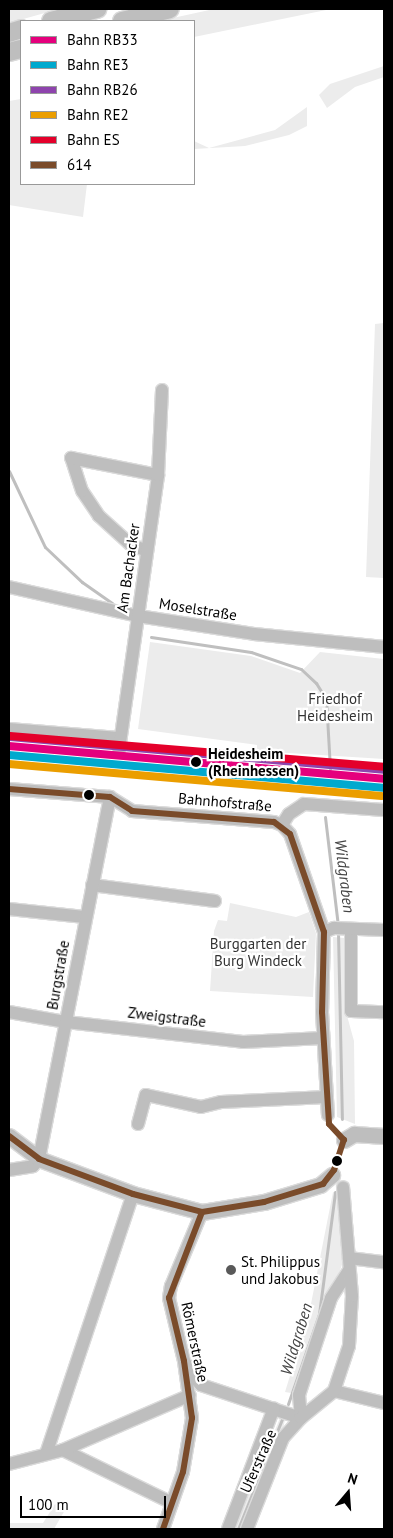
<!DOCTYPE html>
<meta charset="utf-8">
<style>
body{margin:0}
#map{position:relative;width:393px;height:1538px;overflow:hidden;background:#fff;font-family:"PT Sans",sans-serif}
div>[style]{position:absolute}
.green>*{inset:0;background:#ececec}
.stream>*{height:3px;margin:-1.5px;padding:0 1.5px;transform-origin:1.5px;border-radius:1.5px;background:#bfbfbf}
.roads{filter:drop-shadow(1px 0 #dbdbdb) drop-shadow(-1px 0 #dbdbdb) drop-shadow(0 1px #dbdbdb) drop-shadow(0 -1px #dbdbdb)}
.minor>*{height:12px;margin:-6px;padding:0 6px;transform-origin:6px;border-radius:6px;background:#bebebe}
.major>*{height:15px;margin:-7.5px;padding:0 7.5px;transform-origin:7.5px;border-radius:7.5px;background:#bebebe}
.highway>*{height:18px;margin:-9px;padding:0 9px;transform-origin:9px;border-radius:9px;background:#bebebe}
.bus-1>*{height:6px;margin:-3px;padding:0 3px;transform-origin:3px;border-radius:3px;background:#7a4b2a}
.rail-1>*{height:8px;margin:-4px;padding:0 4px;transform-origin:4px;border-radius:4px;background:#e5007d}
.rail-2>*{height:8px;margin:-4px;padding:0 4px;transform-origin:4px;border-radius:4px;background:#00a9ce}
.rail-3>*{height:8px;margin:-4px;padding:0 4px;transform-origin:4px;border-radius:4px;background:#8e44ad}
.rail-4>*{height:8px;margin:-4px;padding:0 4px;transform-origin:4px;border-radius:4px;background:#eb9e00}
.rail-5>*{height:8px;margin:-4px;padding:0 4px;transform-origin:4px;border-radius:4px;background:#e4002b}
.dots>*{width:14px;height:14px;translate:-50% -50%;box-sizing:border-box;border:2px solid #fff;border-radius:50%}
span{translate:-50% -50%;white-space:nowrap;text-align:center;line-height:1.15;-webkit-text-stroke:4.5px #fff;paint-order:stroke}
.street-label{font-size:15px;color:#000}
.park-label{font-size:15px;color:#333}
.stop-label{font-size:15px;color:#000;font-weight:700}
.left{translate:0 -50%;text-align:left}
.poi-label{font-size:15px;color:#000}
.water-label{font-size:16px;color:#444;font-style:italic}
.frame{position:absolute;inset:0;border:10px solid #000;pointer-events:none}
.legend{position:absolute;left:20px;top:20px;width:175px;height:165px;box-sizing:border-box;background:#fff;border:1px solid #999;margin:0;padding:6px 9px;list-style:none;font-size:15px;color:#000}
.legend li{display:flex;align-items:center;gap:10px;height:25px}
.legend b{width:25px;border:1px solid #999}
.north{position:absolute;left:323px;top:1468px;width:50px;height:50px;-webkit-text-stroke:4px #fff;paint-order:stroke;rotate:18deg;font-size:14px;font-weight:700;line-height:20px;text-align:center;color:#000}
.north::after{content:'';display:block;margin:auto;width:18px;height:22px;background:#000;clip-path:polygon(50% 0,100% 100%,50% 72%,0 100%)}
.scale{position:absolute;left:20px;top:1496px;width:146px;height:22px;box-sizing:border-box;border:2px solid #000;border-top:0;padding-left:6px;font-size:15px;line-height:18px;white-space:nowrap;color:#000;-webkit-text-stroke:4px #fff;paint-order:stroke}
</style>
<div id="map">
<div class="green">
<i style="clip-path:polygon(9px 9px,59px 9px,9px 23px)"></i>
<i style="clip-path:polygon(214px 9px,331px 9px,194px 37px,194px 21px,159px 21px)"></i>
<i style="clip-path:polygon(384px 66px,384px 77px,355px 87px,327px 108px,319px 95px,330px 84px)"></i>
<i style="clip-path:polygon(21px 99px,21px 184px,87px 184px,83px 217px,9px 205px,9px 101px)"></i>
<i style="clip-path:polygon(307px 107px,307px 126px,289px 135px,245px 146px,194px 149px,194px 141px,209px 148px,275px 130px)"></i>
<i style="clip-path:polygon(384px 323px,384px 578px,366px 577px,375px 324px)"></i>
<i style="clip-path:polygon(150px 642px,251px 656px,300px 673px,320px 652px,384px 659px,384px 759px,257px 751px,257px 745px,138px 729px)"></i>
<i style="clip-path:polygon(230px 903px,296px 917px,309px 912px,316px 933px,313px 997px,210px 991px,214px 931px,218px 920px,227px 921px)"></i>
<i style="clip-path:polygon(333px 937px,344px 938px,346px 1012px,354px 1041px,355px 1124px,337px 1117px)"></i>
<i style="clip-path:polygon(333px 1192px,339px 1192px,344px 1259px,297px 1394px,285px 1392px,309px 1314px)"></i>
<i style="clip-path:polygon(280px 1418px,285px 1420px,282px 1433px,243px 1529px,234px 1529px)"></i>
<i style="clip-path:polygon(55px 1504px,65px 1510px,54px 1529px,9px 1529px,9px 1523px,43px 1523px)"></i>
</div>
<div class="stream">
<i style="left:9px;top:471px;width:84px;rotate:64.7deg"></i>
<i style="left:45px;top:547px;width:51px;rotate:43.4deg"></i>
<i style="left:82px;top:582px;width:37px;rotate:35deg"></i>
<i style="left:151px;top:637px;width:101px;rotate:8.5deg"></i>
<i style="left:251px;top:652px;width:53px;rotate:18.8deg"></i>
<i style="left:301px;top:669px;width:21px;rotate:43deg"></i>
<i style="left:316px;top:683px;width:19px;rotate:58deg"></i>
<i style="left:326px;top:699px;width:70px;rotate:86.7deg"></i>
<i style="left:325px;top:817px;width:110px;rotate:83.2deg"></i>
<i style="left:338px;top:932px;width:187px;rotate:88.8deg"></i>
<i style="left:288px;top:1404px;width:95px;rotate:-71deg"></i>
<i style="left:319px;top:1314px;width:123px;rotate:-82.5deg"></i>
<i style="left:238px;top:1529px;width:118px;rotate:-68.2deg"></i>
</div>
<div class="roads">
<div class="minor">
<i style="left:147px;top:551px;width:18px;rotate:-158deg"></i>
<i style="left:130px;top:544px;width:42px;rotate:-137.9deg"></i>
<i style="left:99px;top:516px;width:30px;rotate:-124deg"></i>
<i style="left:82px;top:491px;width:35px;rotate:-108deg"></i>
<i style="left:71px;top:458px;width:89px;rotate:11.1deg"></i>
<i style="left:9px;top:587px;width:132px;rotate:12.7deg"></i>
<i style="left:138px;top:616px;width:117px;rotate:8.8deg"></i>
<i style="left:254px;top:634px;width:131px;rotate:5.7deg"></i>
<i style="left:9px;top:729px;width:110px;rotate:4.7deg"></i>
<i style="left:119px;top:750px;width:278px;rotate:-81.9deg"></i>
<i style="left:158px;top:475px;width:85px;rotate:-87.3deg"></i>
<i style="left:9px;top:789px;width:101px;rotate:4.5deg"></i>
<i style="left:110px;top:797px;width:26px;rotate:32deg"></i>
<i style="left:132px;top:811px;width:142px;rotate:4.4deg"></i>
<i style="left:274px;top:822px;width:9px;rotate:21deg"></i>
<i style="left:282px;top:825px;width:12px;rotate:48deg"></i>
<i style="left:290px;top:834px;width:104px;rotate:70.9deg"></i>
<i style="left:324px;top:932px;width:80px;rotate:91.4deg"></i>
<i style="left:322px;top:1012px;width:103px;rotate:86.7deg"></i>
<i style="left:282px;top:825px;width:13px;rotate:-58deg"></i>
<i style="left:289px;top:814px;width:18px;rotate:-34deg"></i>
<i style="left:304px;top:804px;width:80px;rotate:4.3deg"></i>
<i style="left:92px;top:885px;width:124px;rotate:7.4deg"></i>
<i style="left:9px;top:909px;width:76px;rotate:6deg"></i>
<i style="left:351px;top:929px;width:82px;rotate:90deg"></i>
<i style="left:351px;top:1011px;width:33px;rotate:2deg"></i>
<i style="left:324px;top:932px;width:11px;rotate:-22deg"></i>
<i style="left:334px;top:928px;width:50px;rotate:2.3deg"></i>
<i style="left:9px;top:1012px;width:58px;rotate:10deg"></i>
<i style="left:66px;top:1022px;width:178px;rotate:6.4deg"></i>
<i style="left:243px;top:1042px;width:80px;rotate:-2.9deg"></i>
<i style="left:138px;top:1124px;width:30px;rotate:-75deg"></i>
<i style="left:146px;top:1095px;width:56px;rotate:12.3deg"></i>
<i style="left:201px;top:1107px;width:21px;rotate:-14deg"></i>
<i style="left:221px;top:1102px;width:106px;rotate:-2.7deg"></i>
<i style="left:9px;top:1170px;width:24px;rotate:-9deg"></i>
<i style="left:33px;top:1166px;width:9px;rotate:-49deg"></i>
<i style="left:39px;top:1159px;width:369px;rotate:-78.9deg"></i>
<i style="left:349px;top:1258px;width:35px;rotate:7deg"></i>
<i style="left:192px;top:1366px;width:10px;rotate:84deg"></i>
<i style="left:193px;top:1376px;width:12px;rotate:48deg"></i>
<i style="left:201px;top:1385px;width:105px;rotate:18.3deg"></i>
<i style="left:334px;top:1391px;width:51px;rotate:13.5deg"></i>
<i style="left:301px;top:1418px;width:23px;rotate:-95deg"></i>
<i style="left:299px;top:1395px;width:102px;rotate:-71.7deg"></i>
<i style="left:331px;top:1298px;width:33px;rotate:-57deg"></i>
<i style="left:63px;top:1450px;width:121px;rotate:25.9deg"></i>
<i style="left:46px;top:1454px;width:274px;rotate:-71.5deg"></i>
<i style="left:9px;top:1464px;width:56px;rotate:-14.5deg"></i>
<i style="left:63px;top:1450px;width:138px;rotate:-23.4deg"></i>
<i style="left:163px;top:1529px;width:60px;rotate:-70.7deg"></i>
<i style="left:183px;top:1472px;width:55px;rotate:-80.5deg"></i>
<i style="left:192px;top:1418px;width:58px;rotate:-98deg"></i>
<i style="left:184px;top:1361px;width:65px;rotate:-103.4deg"></i>
<i style="left:169px;top:1298px;width:12px;rotate:-81deg"></i>
<i style="left:171px;top:1286px;width:80px;rotate:-67.3deg"></i>
<i style="left:228px;top:1529px;width:129px;rotate:-69.2deg"></i>
<i style="left:247px;top:1529px;width:98px;rotate:-68.4deg"></i>
<i style="left:283px;top:1438px;width:27px;rotate:-48deg"></i>
<i style="left:301px;top:1418px;width:43px;rotate:-39.3deg"></i>
<i style="left:334px;top:1391px;width:47px;rotate:-71.6deg"></i>
<i style="left:349px;top:1346px;width:50px;rotate:-86.6deg"></i>
<i style="left:352px;top:1296px;width:109px;rotate:-94.7deg"></i>
</div>
<div class="major">
<i style="left:9px;top:1136px;width:38px;rotate:37deg"></i>
<i style="left:39px;top:1159px;width:100px;rotate:20.4deg"></i>
<i style="left:133px;top:1194px;width:71px;rotate:14.6deg"></i>
<i style="left:202px;top:1212px;width:63px;rotate:-9.2deg"></i>
<i style="left:264px;top:1202px;width:59px;rotate:-16.9deg"></i>
<i style="left:320px;top:1185px;width:16px;rotate:-40deg"></i>
<i style="left:344px;top:1140px;width:12px;rotate:-31deg"></i>
<i style="left:354px;top:1134px;width:30px;rotate:4deg"></i>
</div>
<div class="highway">
<i style="left:51px;top:21px;width:48px;rotate:-14.6deg"></i>
<i style="left:122px;top:21px;width:49px;rotate:-14deg"></i>
<i style="left:9px;top:33px;width:13px;rotate:-18deg"></i>
<i style="left:9px;top:52px;width:12px;rotate:-14deg"></i>
</div>
</div>
<div class="bus-1">
<i style="left:9px;top:789px;width:101px;rotate:4.5deg"></i>
<i style="left:110px;top:797px;width:26px;rotate:32deg"></i>
<i style="left:132px;top:811px;width:142px;rotate:4.4deg"></i>
<i style="left:274px;top:822px;width:20px;rotate:37deg"></i>
<i style="left:290px;top:834px;width:104px;rotate:70.9deg"></i>
<i style="left:324px;top:932px;width:80px;rotate:91.4deg"></i>
<i style="left:322px;top:1012px;width:112px;rotate:86.4deg"></i>
<i style="left:329px;top:1124px;width:22px;rotate:47deg"></i>
<i style="left:9px;top:1136px;width:38px;rotate:37deg"></i>
<i style="left:39px;top:1159px;width:100px;rotate:20.4deg"></i>
<i style="left:133px;top:1194px;width:71px;rotate:14.6deg"></i>
<i style="left:202px;top:1212px;width:63px;rotate:-9.2deg"></i>
<i style="left:264px;top:1202px;width:62px;rotate:-17deg"></i>
<i style="left:323px;top:1184px;width:18px;rotate:-52deg"></i>
<i style="left:334px;top:1170px;width:32px;rotate:-72deg"></i>
<i style="left:163px;top:1529px;width:60px;rotate:-70.7deg"></i>
<i style="left:183px;top:1472px;width:55px;rotate:-80.5deg"></i>
<i style="left:192px;top:1418px;width:58px;rotate:-98deg"></i>
<i style="left:184px;top:1361px;width:65px;rotate:-103.4deg"></i>
<i style="left:169px;top:1298px;width:92px;rotate:-69deg"></i>
</div>
<div class="rail-1">
<i style="left:9px;top:746px;width:376px;rotate:5deg"></i>
</div>
<div class="rail-2">
<i style="left:9px;top:755px;width:375px;rotate:5deg"></i>
</div>
<div class="rail-3">
<i style="left:10px;top:737px;width:375px;rotate:5deg"></i>
</div>
<div class="rail-4">
<i style="left:9px;top:764px;width:374px;rotate:4.9deg"></i>
</div>
<div class="rail-5">
<i style="left:10px;top:736px;width:375px;rotate:4.7deg"></i>
</div>
<div class="dots">
<i style="left:196px;top:762px;background:#000"></i>
<i style="left:89px;top:795px;background:#000"></i>
<i style="left:337px;top:1161px;background:#000"></i>
<i style="left:231px;top:1270px;background:#595959"></i>
</div>
<div class="street-label">
<span style="left:128px;top:568px;rotate:-82deg">Am Bachacker</span>
<span style="left:198px;top:609px;rotate:9deg">Moselstraße</span>
<span style="left:225px;top:802px;rotate:5deg">Bahnhofstraße</span>
<span style="left:58px;top:975px;rotate:-80deg">Burgstraße</span>
<span style="left:167px;top:1017px;rotate:7deg">Zweigstraße</span>
<span style="left:195px;top:1342px;rotate:78deg">Römerstraße</span>
<span style="left:258px;top:1461px;rotate:-66deg">Uferstraße</span>
</div>
<div class="park-label">
<span style="left:335px;top:707px">Friedhof<br>Heidesheim</span>
<span style="left:258px;top:952px">Burggarten der<br>Burg Windeck</span>
</div>
<div class="stop-label">
<span class="left" style="left:208px;top:762px">Heidesheim<br>(Rheinhessen)</span>
</div>
<div class="poi-label">
<span class="left" style="left:241px;top:1270px">St. Philippus<br>und Jakobus</span>
</div>
<div class="water-label">
<span style="left:345px;top:876px;rotate:83deg">Wildgraben</span>
<span style="left:296px;top:1339px;rotate:-73deg">Wildgraben</span>
</div>
<div class="frame"></div>
<ul class="legend">
<li><b style="height:6px;background:#e5007d"></b>Bahn RB33</li>
<li><b style="height:6px;background:#00a9ce"></b>Bahn RE3</li>
<li><b style="height:6px;background:#8e44ad"></b>Bahn RB26</li>
<li><b style="height:6px;background:#eb9e00"></b>Bahn RE2</li>
<li><b style="height:6px;background:#e4002b"></b>Bahn ES</li>
<li><b style="height:6px;background:#7a4b2a"></b>614</li>
</ul>
<div class="north">N</div>
<div class="scale">100 m</div>
</div>
